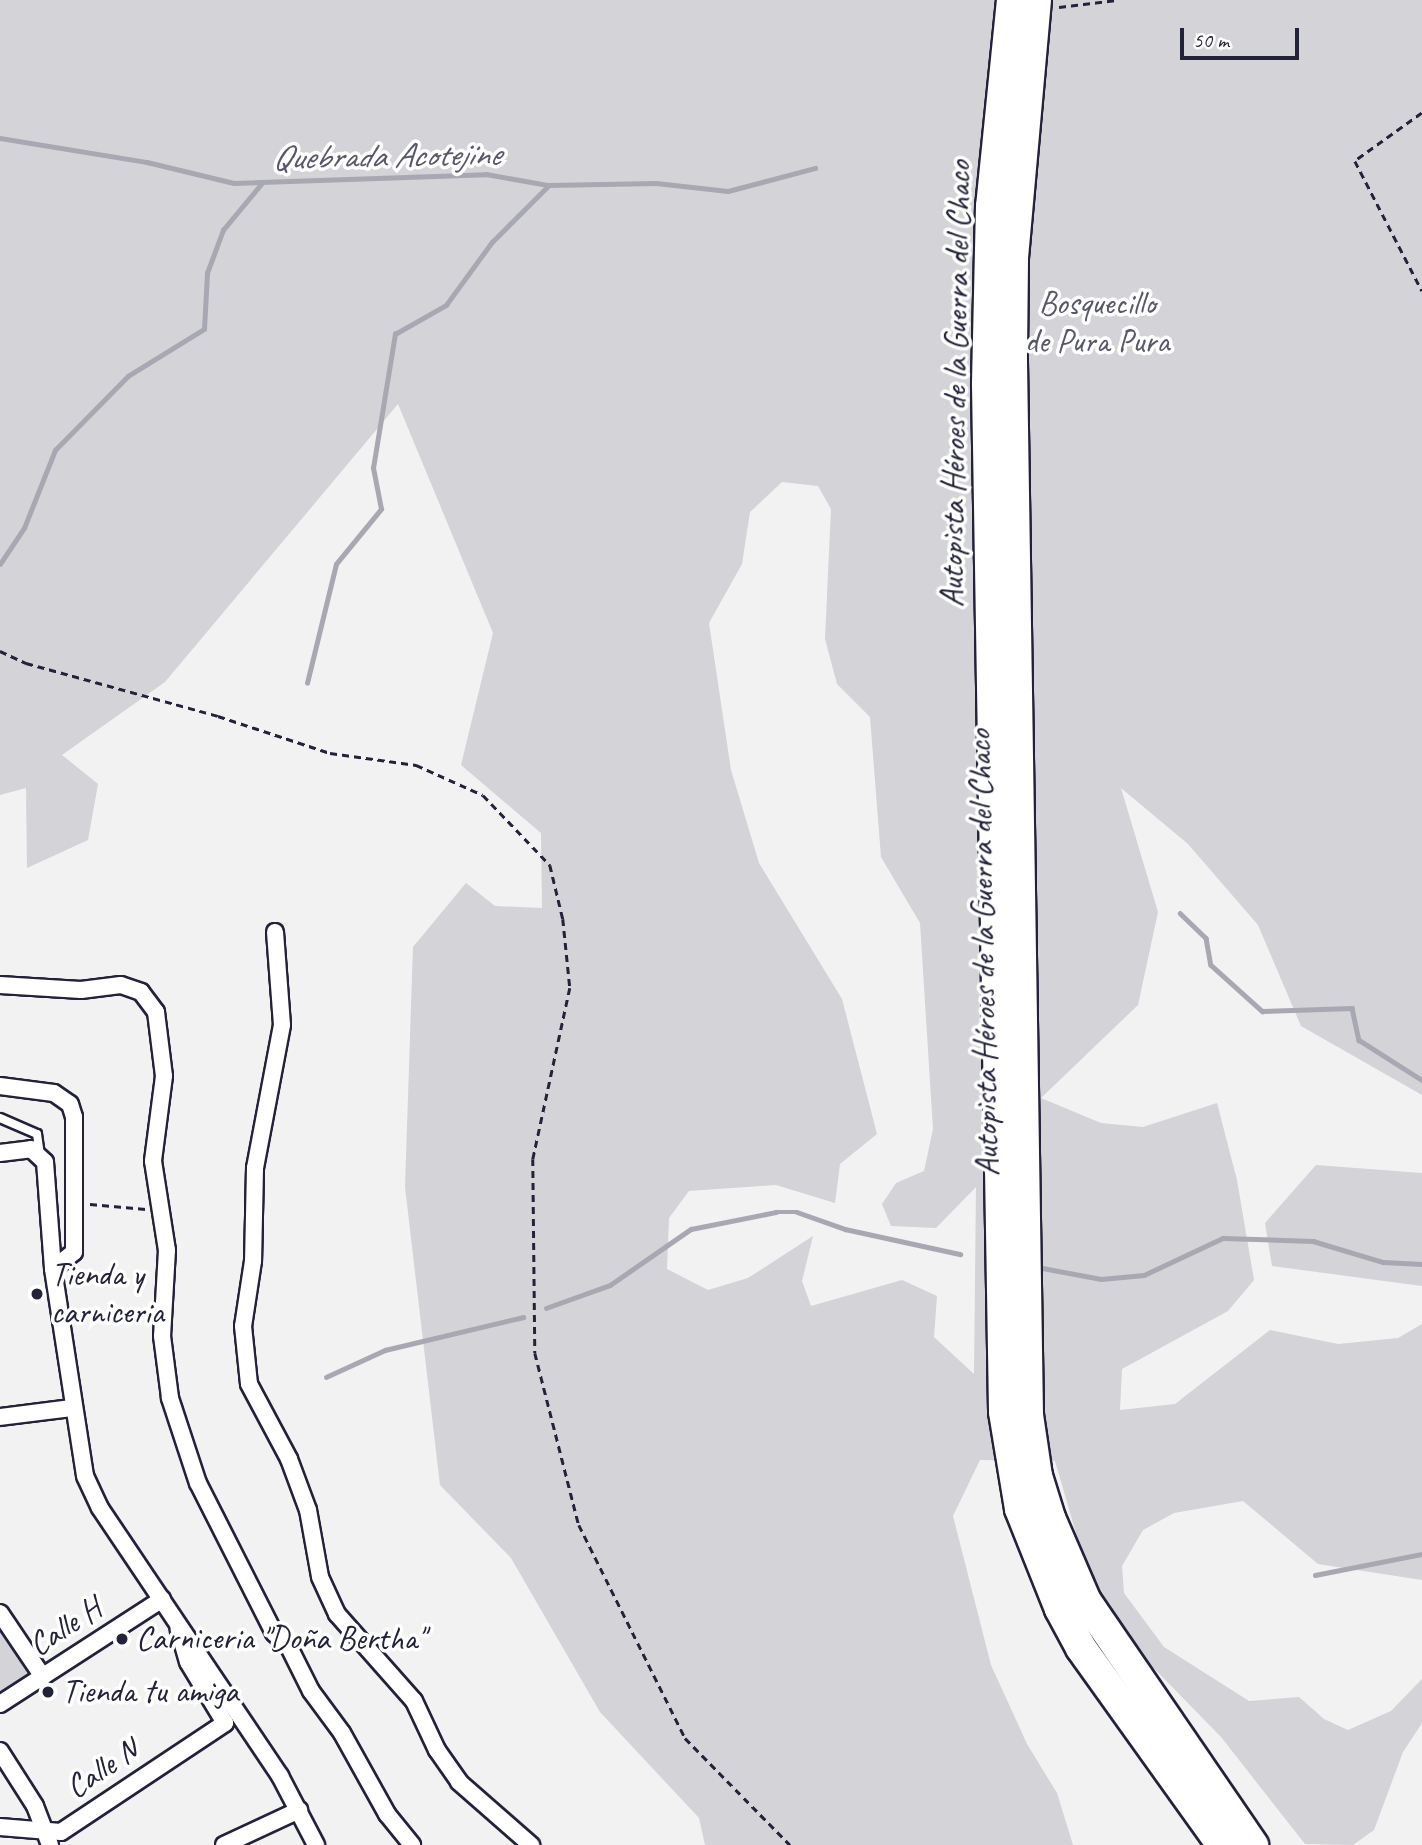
<!DOCTYPE html>
<meta charset="utf-8">
<style>
body{margin:0}
#map{position:relative;width:1422px;height:1845px;overflow:hidden;background:#f2f2f3;font-family:Caveat,sans-serif}
div>[style]{position:absolute}
.green>*{inset:0;background:#d3d3d8}
.stream>*{height:4.5px;margin:-2.25px;padding:0 2.25px;transform-origin:2.25px;border-radius:2.25px;background:#a8a8b2}
.path>*{height:2.5px;margin-top:-1.25px;transform-origin:0;background:repeating-linear-gradient(90deg,#22223b 0 7px,transparent 0 12px)}
.roads{filter:drop-shadow(2px 0 #22223b) drop-shadow(-2px 0 #22223b) drop-shadow(0 2px #22223b) drop-shadow(0 -2px #22223b)}
.service>*{height:8px;margin:-4px;padding:0 4px;transform-origin:4px;border-radius:4px;background:#fff}
.minor>*{height:16px;margin:-8px;padding:0 8px;transform-origin:8px;border-radius:8px;background:#fff}
.motorway>*{height:30px;margin:-15px;padding:0 15px;transform-origin:15px;border-radius:15px;background:#fff}
.dots>*{width:19px;height:19px;translate:-50% -50%;box-sizing:border-box;border:4px solid #fff;border-radius:50%}
span{translate:-50% -50%;white-space:nowrap;text-align:center;line-height:1.15;-webkit-text-stroke:7px #fff;paint-order:stroke}
.park-label{font-size:33px;color:#57576a}
.street-label{font-size:33px;color:#22223b}
.poi-label{font-size:33px;color:#22223b}
.left{translate:0 -50%;text-align:left}
.water-label{font-size:35px;color:#58586b;font-style:italic}
.scale{position:absolute;left:1180px;top:28px;width:119px;height:32px;box-sizing:border-box;border:4px solid #22223b;border-top:0;padding-left:9px;font-size:21px;line-height:24px;white-space:nowrap;color:#22223b;-webkit-text-stroke:5px #fff;paint-order:stroke}
</style>
<div id="map">
<div class="green">
<i style="clip-path:polygon(evenodd,0 0,1422px 0,1422px 1095px,1301px 1026px,1258px 925px,1188px 844px,1121px 788px,1158px 912px,1138px 1005px,1041px 1098px,1101px 1123px,1143px 1127px,1217px 1103px,1237px 1180px,1254px 1280px,1228px 1311px,1122px 1369px,1120px 1410px,1175px 1404px,1270px 1330px,1338px 1344px,1398px 1338px,1422px 1324px,1422px 1580px,1318px 1564px,1243px 1501px,1174px 1513px,1143px 1530px,1122px 1566px,1124px 1593px,1164px 1647px,1249px 1701px,1299px 1697px,1324px 1719px,1348px 1730px,1391px 1711px,1422px 1679px,1422px 1723px,1403px 1752px,1374px 1830px,1353px 1845px,1305px 1844px,1221px 1737px,1140px 1654px,1089px 1578px,1055px 1461px,980px 1460px,953px 1516px,991px 1665px,1027px 1744px,1057px 1793px,1073px 1845px,705px 1845px,699px 1818px,600px 1712px,511px 1558px,440px 1485px,405px 1187px,413px 947px,466px 883px,495px 906px,542px 908px,541px 833px,461px 765px,493px 633px,398px 404px,165px 682px,62px 755px,98px 784px,88px 840px,27px 868px,26px 788px,0 795px,0 0,782px 482px,818px 486px,831px 509px,825px 639px,837px 684px,870px 717px,881px 857px,920px 923px,933px 1129px,924px 1171px,896px 1183px,882px 1204px,891px 1226px,936px 1228px,976px 1187px,974px 1374px,934px 1337px,937px 1296px,902px 1280px,811px 1306px,802px 1281px,813px 1236px,748px 1278px,708px 1290px,667px 1269px,669px 1218px,689px 1191px,776px 1185px,835px 1203px,840px 1164px,877px 1134px,842px 999px,759px 863px,731px 770px,709px 623px,742px 564px,750px 512px,782px 482px)"></i>
<i style="clip-path:polygon(1316px 1165px,1422px 1173px,1422px 1286px,1272px 1266px,1265px 1223px)"></i>
<i style="clip-path:polygon(0 1628px,30px 1673px,0 1694px)"></i>
</div>
<div class="stream">
<i style="left:0;top:138px;width:149px;rotate:9.3deg"></i>
<i style="left:147px;top:162px;width:89px;rotate:13.6deg"></i>
<i style="left:234px;top:183px;width:252px;rotate:-2deg"></i>
<i style="left:486px;top:174px;width:63px;rotate:10.1deg"></i>
<i style="left:548px;top:185px;width:108px;rotate:-1.1deg"></i>
<i style="left:656px;top:183px;width:72px;rotate:6.3deg"></i>
<i style="left:728px;top:191px;width:90px;rotate:-14.8deg"></i>
<i style="left:0;top:564px;width:43px;rotate:-56.3deg"></i>
<i style="left:24px;top:528px;width:84px;rotate:-68.3deg"></i>
<i style="left:55px;top:450px;width:104px;rotate:-45.4deg"></i>
<i style="left:128px;top:376px;width:89px;rotate:-31.7deg"></i>
<i style="left:204px;top:329px;width:56px;rotate:-86.9deg"></i>
<i style="left:207px;top:273px;width:46px;rotate:-69.6deg"></i>
<i style="left:223px;top:230px;width:60px;rotate:-50.4deg"></i>
<i style="left:307px;top:683px;width:122px;rotate:-76.3deg"></i>
<i style="left:336px;top:564px;width:71px;rotate:-50.7deg"></i>
<i style="left:381px;top:509px;width:42px;rotate:-101deg"></i>
<i style="left:373px;top:468px;width:136px;rotate:-80.7deg"></i>
<i style="left:395px;top:334px;width:59px;rotate:-29.6deg"></i>
<i style="left:446px;top:305px;width:78px;rotate:-53.9deg"></i>
<i style="left:492px;top:242px;width:79px;rotate:-45deg"></i>
<i style="left:1180px;top:913px;width:36px;rotate:44deg"></i>
<i style="left:1206px;top:938px;width:27px;rotate:80deg"></i>
<i style="left:1211px;top:965px;width:69px;rotate:42deg"></i>
<i style="left:1262px;top:1011px;width:90px;rotate:-1.9deg"></i>
<i style="left:1352px;top:1008px;width:33px;rotate:78deg"></i>
<i style="left:1359px;top:1040px;width:75px;rotate:32.4deg"></i>
<i style="left:1037px;top:1267px;width:65px;rotate:10.6deg"></i>
<i style="left:1101px;top:1279px;width:43px;rotate:-5.3deg"></i>
<i style="left:1144px;top:1275px;width:87px;rotate:-25.1deg"></i>
<i style="left:1223px;top:1238px;width:90px;rotate:1.9deg"></i>
<i style="left:1313px;top:1241px;width:73px;rotate:16.7deg"></i>
<i style="left:1383px;top:1262px;width:39px;rotate:3deg"></i>
<i style="left:546px;top:1308px;width:68px;rotate:-19.8deg"></i>
<i style="left:610px;top:1285px;width:98px;rotate:-34.7deg"></i>
<i style="left:691px;top:1229px;width:87px;rotate:-11.3deg"></i>
<i style="left:776px;top:1212px;width:21px"></i>
<i style="left:797px;top:1212px;width:51px;rotate:19.5deg"></i>
<i style="left:845px;top:1229px;width:118px;rotate:12.3deg"></i>
<i style="left:326px;top:1377px;width:65px;rotate:-24.6deg"></i>
<i style="left:385px;top:1350px;width:142px;rotate:-13.4deg"></i>
<i style="left:1315px;top:1575px;width:109px;rotate:-11.1deg"></i>
</div>
<div class="path">
<i style="left:1059px;top:7px;width:58px;rotate:-6.9deg"></i>
<i style="left:1422px;top:113px;width:82px;rotate:144.4deg"></i>
<i style="left:1355px;top:161px;width:146px;rotate:62.7deg"></i>
<i style="left:0;top:651px;width:29px;rotate:25deg"></i>
<i style="left:26px;top:663px;width:199px;rotate:15.4deg"></i>
<i style="left:218px;top:716px;width:118px;rotate:18.3deg"></i>
<i style="left:330px;top:753px;width:87px;rotate:7.9deg"></i>
<i style="left:416px;top:765px;width:73px;rotate:24.1deg"></i>
<i style="left:483px;top:795px;width:97px;rotate:46.3deg"></i>
<i style="left:550px;top:865px;width:56px;rotate:76.5deg"></i>
<i style="left:563px;top:919px;width:69px;rotate:84.2deg"></i>
<i style="left:570px;top:988px;width:175px;rotate:102.2deg"></i>
<i style="left:533px;top:1159px;width:194px;rotate:89.4deg"></i>
<i style="left:535px;top:1353px;width:178px;rotate:75.7deg"></i>
<i style="left:579px;top:1525px;width:238px;rotate:63.5deg"></i>
<i style="left:685px;top:1738px;width:150px;rotate:45.5deg"></i>
<i style="left:90px;top:1204px;width:56px;rotate:5.1deg"></i>
</div>
<div class="roads">
<div class="service">
<i style="left:0;top:1118px;width:40px;rotate:23.4deg"></i>
<i style="left:37px;top:1134px;width:21px;rotate:82deg"></i>
</div>
<div class="minor">
<i style="left:275px;top:932px;width:93px;rotate:85.7deg"></i>
<i style="left:282px;top:1025px;width:146px;rotate:100.7deg"></i>
<i style="left:255px;top:1168px;width:93px;rotate:91.2deg"></i>
<i style="left:253px;top:1261px;width:66px;rotate:98.7deg"></i>
<i style="left:243px;top:1326px;width:58px;rotate:84.1deg"></i>
<i style="left:249px;top:1384px;width:85px;rotate:61.9deg"></i>
<i style="left:289px;top:1459px;width:54px;rotate:69.6deg"></i>
<i style="left:308px;top:1510px;width:68px;rotate:79.8deg"></i>
<i style="left:320px;top:1577px;width:41px;rotate:65.3deg"></i>
<i style="left:337px;top:1614px;width:116px;rotate:48.5deg"></i>
<i style="left:414px;top:1701px;width:54px;rotate:64.9deg"></i>
<i style="left:437px;top:1750px;width:39px;rotate:55deg"></i>
<i style="left:459px;top:1782px;width:96px;rotate:41.2deg"></i>
<i style="left:0;top:985px;width:81px;rotate:3.5deg"></i>
<i style="left:81px;top:990px;width:40px;rotate:-7.1deg"></i>
<i style="left:121px;top:985px;width:21px;rotate:19deg"></i>
<i style="left:141px;top:992px;width:25px;rotate:53deg"></i>
<i style="left:156px;top:1012px;width:64px;rotate:82.9deg"></i>
<i style="left:164px;top:1076px;width:86px;rotate:97.4deg"></i>
<i style="left:153px;top:1161px;width:90px;rotate:81.1deg"></i>
<i style="left:167px;top:1250px;width:86px;rotate:93.3deg"></i>
<i style="left:162px;top:1336px;width:63px;rotate:82.6deg"></i>
<i style="left:170px;top:1398px;width:89px;rotate:71.8deg"></i>
<i style="left:198px;top:1483px;width:168px;rotate:63.1deg"></i>
<i style="left:274px;top:1633px;width:21px;rotate:43deg"></i>
<i style="left:289px;top:1647px;width:49px;rotate:63.4deg"></i>
<i style="left:311px;top:1691px;width:52px;rotate:53.6deg"></i>
<i style="left:342px;top:1733px;width:93px;rotate:60.9deg"></i>
<i style="left:387px;top:1814px;width:40px;rotate:51deg"></i>
<i style="left:0;top:1086px;width:54px;rotate:7.4deg"></i>
<i style="left:54px;top:1093px;width:19px;rotate:35deg"></i>
<i style="left:70px;top:1104px;width:14px;rotate:73deg"></i>
<i style="left:74px;top:1117px;width:135px;rotate:90deg"></i>
<i style="left:74px;top:1252px;width:27px;rotate:141deg"></i>
<i style="left:0;top:1153px;width:31px;rotate:-7deg"></i>
<i style="left:31px;top:1149px;width:19px;rotate:43deg"></i>
<i style="left:45px;top:1162px;width:107px;rotate:85.7deg"></i>
<i style="left:53px;top:1269px;width:209px;rotate:81.2deg"></i>
<i style="left:85px;top:1476px;width:35px;rotate:65deg"></i>
<i style="left:100px;top:1508px;width:323px;rotate:56.1deg"></i>
<i style="left:280px;top:1776px;width:78px;rotate:62.4deg"></i>
<i style="left:0;top:1417px;width:72px;rotate:-7.2deg"></i>
<i style="left:0;top:1613px;width:77px;rotate:56.1deg"></i>
<i style="left:0;top:1704px;width:193px;rotate:-32.9deg"></i>
<i style="left:0;top:1751px;width:65px;rotate:57.5deg"></i>
<i style="left:35px;top:1806px;width:42px;rotate:69deg"></i>
<i style="left:0;top:1827px;width:61px;rotate:4.7deg"></i>
<i style="left:61px;top:1832px;width:197px;rotate:-33.6deg"></i>
<i style="left:225px;top:1723px;width:71px;rotate:-121.2deg"></i>
<i style="left:188px;top:1662px;width:35px;rotate:-106deg"></i>
<i style="left:224px;top:1845px;width:83px;rotate:-25deg"></i>
</div>
<div class="motorway">
<i style="left:1012px;top:0;width:207px;rotate:95.8deg"></i>
<i style="left:991px;top:206px;width:179px;rotate:91.3deg"></i>
<i style="left:987px;top:385px;width:1027px;rotate:89.05deg"></i>
<i style="left:1004px;top:1412px;width:98px;rotate:80.6deg"></i>
<i style="left:1020px;top:1509px;width:108px;rotate:68.2deg"></i>
<i style="left:1060px;top:1609px;width:44px;rotate:61.7deg"></i>
<i style="left:1081px;top:1648px;width:242px;rotate:54.4deg"></i>
<i style="left:1036px;top:0;width:261px;rotate:95.1deg"></i>
<i style="left:1013px;top:260px;width:102px;rotate:90.6deg"></i>
<i style="left:1012px;top:362px;width:1053px;rotate:89.13deg"></i>
<i style="left:1028px;top:1415px;width:62px;rotate:81.6deg"></i>
<i style="left:1037px;top:1476px;width:44px;rotate:72.8deg"></i>
<i style="left:1050px;top:1518px;width:90px;rotate:66.6deg"></i>
<i style="left:1086px;top:1601px;width:296px;rotate:55.6deg"></i>
</div>
</div>
<div class="dots">
<i style="left:37px;top:1294px;background:#22223b"></i>
<i style="left:122px;top:1639px;background:#22223b"></i>
<i style="left:48px;top:1692px;background:#22223b"></i>
</div>
<div class="park-label">
<span style="left:1097px;top:323px">Bosquecillo<br>de Pura Pura</span>
</div>
<div class="street-label">
<span style="left:956px;top:384px;rotate:-89deg">Autopista Héroes de la Guerra del Chaco</span>
<span style="left:984px;top:953px;rotate:-91deg">Autopista Héroes de la Guerra del Chaco</span>
<span style="left:65px;top:1627px;rotate:-33deg">Calle H</span>
<span style="left:102px;top:1769px;rotate:-34deg">Calle N</span>
</div>
<div class="poi-label">
<span class="left" style="left:51px;top:1294px">Tienda y<br>carniceria</span>
<span class="left" style="left:136px;top:1639px">Carniceria "Doña Bertha"</span>
<span class="left" style="left:62px;top:1692px">Tienda tu amiga</span>
</div>
<div class="water-label">
<span style="left:386px;top:156px;rotate:-1deg">Quebrada Acotejine</span>
</div>
<div class="scale">50 m</div>
</div>
